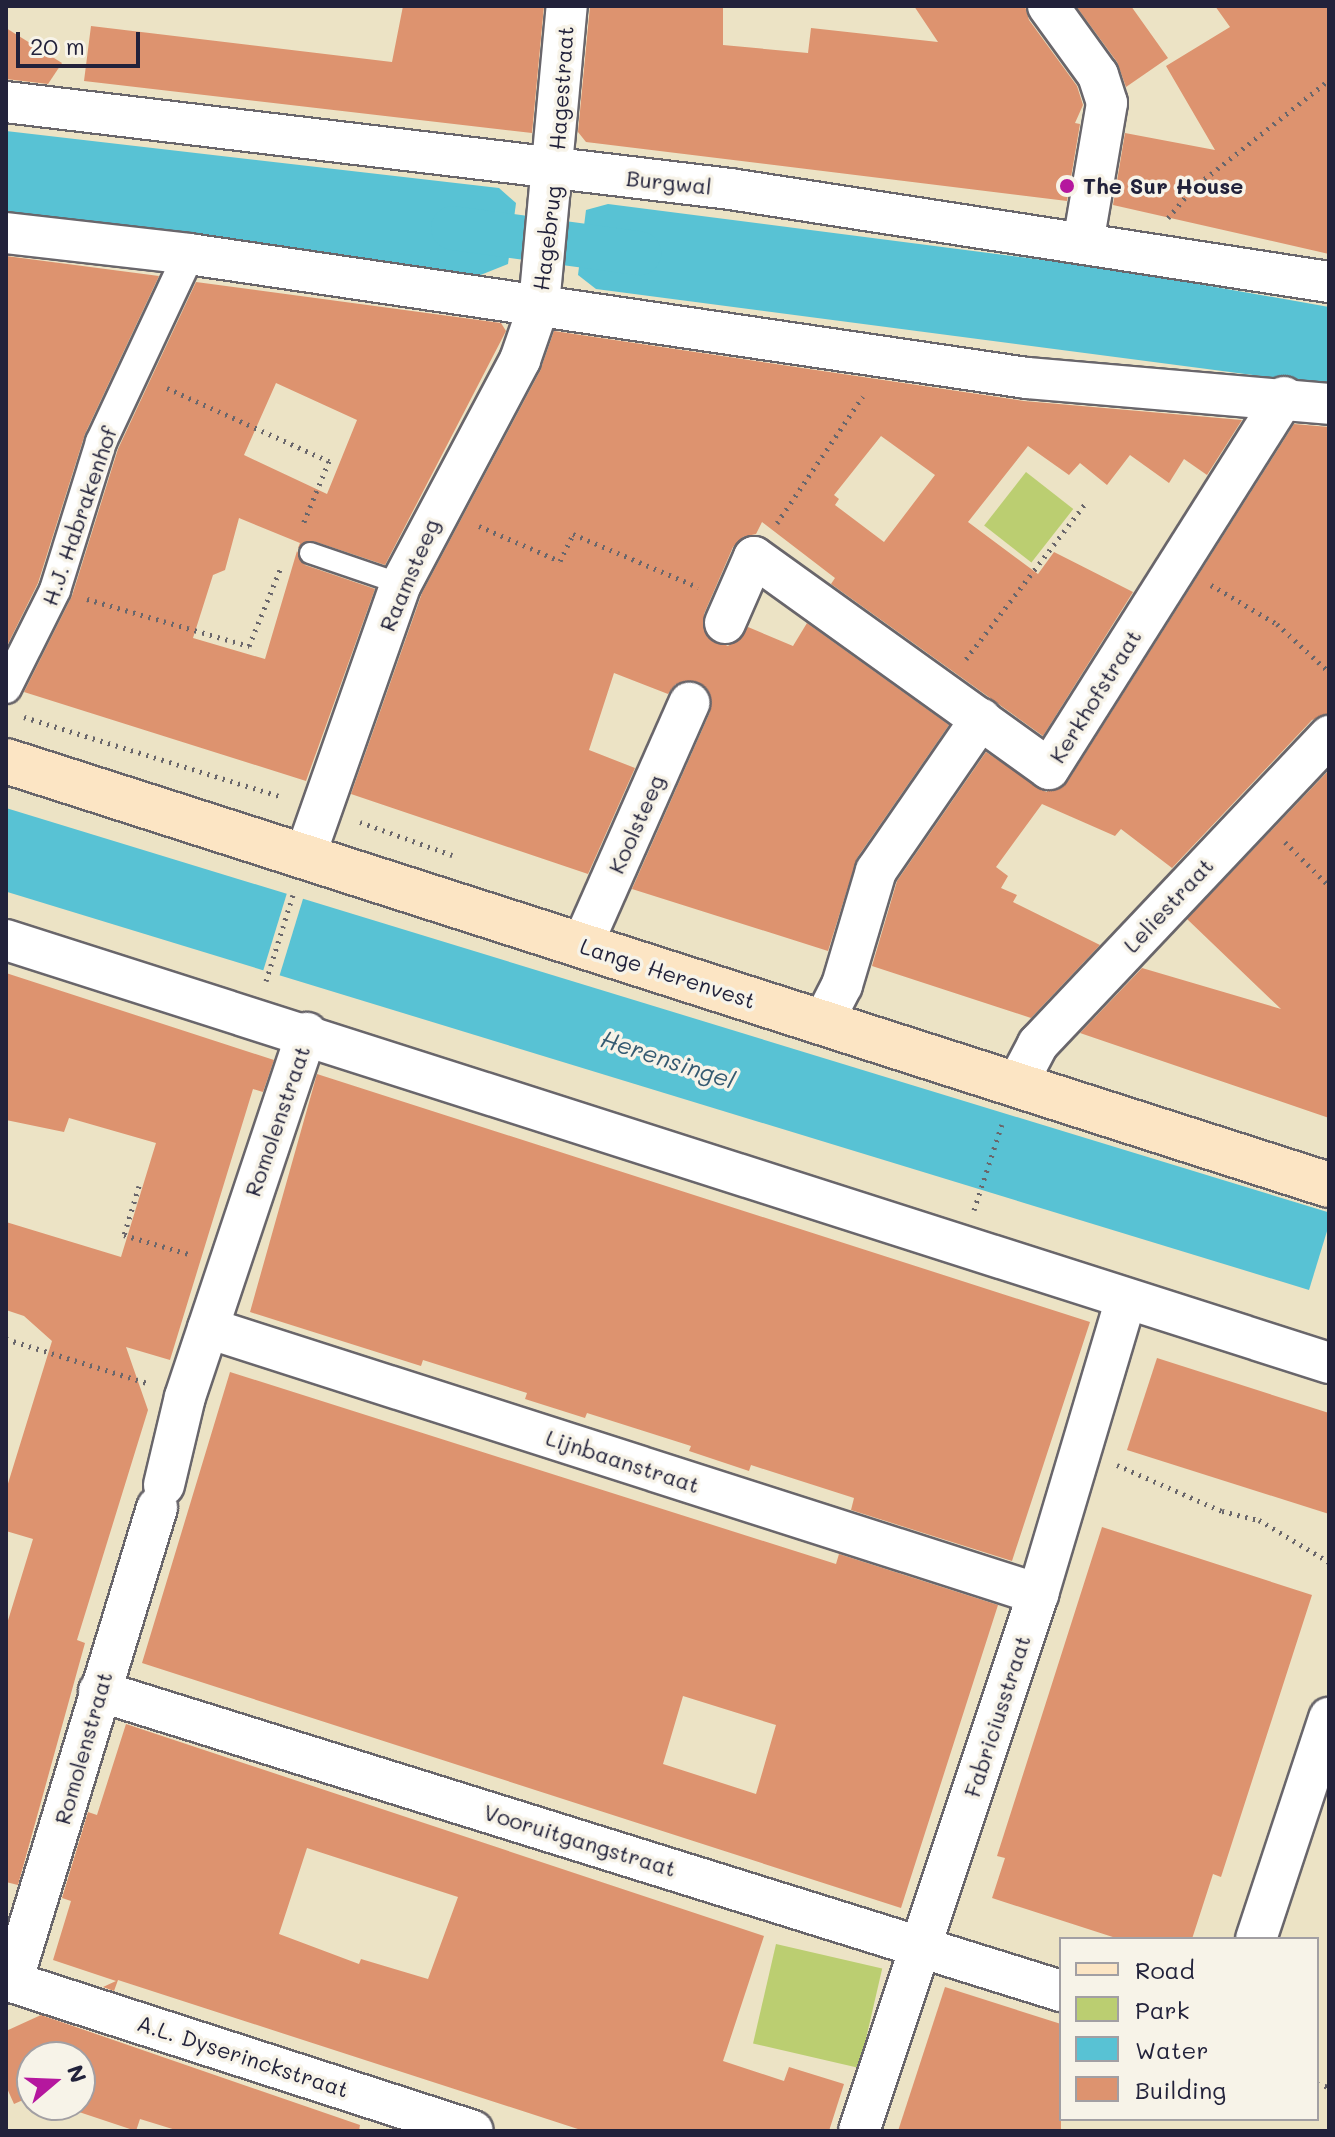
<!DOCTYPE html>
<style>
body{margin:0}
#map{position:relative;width:1335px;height:2137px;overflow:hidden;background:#ece3c5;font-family:Mali,sans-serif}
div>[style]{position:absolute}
.green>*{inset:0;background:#bbce71;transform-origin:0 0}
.water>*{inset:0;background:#58c2d4;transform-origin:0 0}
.pier>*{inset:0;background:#ece3c5;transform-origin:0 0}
.canal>*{height:44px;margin:-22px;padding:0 22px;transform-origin:22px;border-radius:22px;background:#58c2d4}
.building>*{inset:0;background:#dd936f}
.path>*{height:5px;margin-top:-2.5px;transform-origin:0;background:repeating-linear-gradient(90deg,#69666b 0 2px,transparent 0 8px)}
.roads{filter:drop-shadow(2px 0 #69666b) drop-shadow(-2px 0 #69666b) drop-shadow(0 2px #69666b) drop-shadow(0 -2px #69666b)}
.service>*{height:20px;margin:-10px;padding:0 10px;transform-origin:10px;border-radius:10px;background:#fff}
.pedestrian>*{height:30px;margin:-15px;padding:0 15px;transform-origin:15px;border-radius:15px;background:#fff}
.minor>*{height:40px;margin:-20px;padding:0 20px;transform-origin:20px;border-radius:20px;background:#fff}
.secondary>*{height:44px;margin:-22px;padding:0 22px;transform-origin:22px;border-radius:22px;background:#fce5c4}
.dots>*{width:22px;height:22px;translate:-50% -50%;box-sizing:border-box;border:4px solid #f7f3e8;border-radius:50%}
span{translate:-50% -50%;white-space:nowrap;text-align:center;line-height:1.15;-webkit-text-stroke:7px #f7f3e8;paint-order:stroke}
.street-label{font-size:22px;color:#22223b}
.poi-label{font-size:22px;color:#22223b;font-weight:700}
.left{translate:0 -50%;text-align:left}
.water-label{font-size:24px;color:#355a71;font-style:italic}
.frame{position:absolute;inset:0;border:8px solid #22223b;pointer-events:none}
.legend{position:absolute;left:1059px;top:1937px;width:260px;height:184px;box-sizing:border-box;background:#f7f3e8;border:2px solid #a29fa3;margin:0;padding:10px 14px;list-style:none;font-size:24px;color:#22223b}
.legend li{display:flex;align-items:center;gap:16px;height:40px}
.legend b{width:40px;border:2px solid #a29fa3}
.north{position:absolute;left:16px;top:2041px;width:80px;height:80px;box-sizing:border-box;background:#f7f3e8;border:2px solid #a29fa3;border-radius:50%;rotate:71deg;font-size:22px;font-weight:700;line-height:32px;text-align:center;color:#22223b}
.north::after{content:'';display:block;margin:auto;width:28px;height:36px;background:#b5179e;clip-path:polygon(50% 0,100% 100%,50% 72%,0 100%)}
.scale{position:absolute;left:16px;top:32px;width:124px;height:36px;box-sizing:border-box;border:4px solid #22223b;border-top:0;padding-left:10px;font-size:24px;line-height:28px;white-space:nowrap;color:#22223b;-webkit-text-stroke:6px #f7f3e8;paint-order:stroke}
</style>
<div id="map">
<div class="green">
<i style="left:1026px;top:472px;width:60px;height:68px;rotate:38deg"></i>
<i style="left:776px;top:1944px;width:109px;height:102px;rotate:13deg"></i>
</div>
<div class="water">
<i style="clip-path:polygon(6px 131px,499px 188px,516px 203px,508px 264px,473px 278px,6px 215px)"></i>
<i style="clip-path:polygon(608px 204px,1113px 269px,1329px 307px,1329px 385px,596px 289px,578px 275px,586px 210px)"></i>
<i style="left:6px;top:808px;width:1387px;height:80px;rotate:17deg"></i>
</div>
<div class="pier">
<i style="left:287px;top:893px;width:17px;height:83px;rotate:17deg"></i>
</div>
<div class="canal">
<i style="left:453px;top:228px;width:188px;rotate:7.7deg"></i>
</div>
<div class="building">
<i style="clip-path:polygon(403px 6px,544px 6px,532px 133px,84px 81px,91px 26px,392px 62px)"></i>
<i style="clip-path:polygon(590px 6px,723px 6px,723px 45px,808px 53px,811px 28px,938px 42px,914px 6px,1025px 6px,1029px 20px,1077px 86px,1083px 105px,1075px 123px,1080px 124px,1067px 201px,586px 142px,578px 132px)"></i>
<i style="clip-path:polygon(1076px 6px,1131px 6px,1168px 58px,1126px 87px,1117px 62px)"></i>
<i style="clip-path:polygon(1215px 6px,1329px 6px,1329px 254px,1113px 205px,1125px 133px,1215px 150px,1166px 66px,1230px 27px)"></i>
<i style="clip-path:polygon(6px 28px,62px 63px,48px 84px,6px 79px)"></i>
<i style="clip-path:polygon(6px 256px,159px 276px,85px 434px,38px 583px,6px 648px)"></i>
<i style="clip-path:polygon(evenodd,196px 282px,501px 323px,506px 331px,385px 565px,313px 541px,298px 548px,300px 543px,239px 518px,225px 570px,213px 575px,193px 638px,265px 659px,297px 551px,305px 565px,375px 589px,306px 781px,24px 692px,72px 596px,118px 449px,196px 282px,276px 383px,357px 420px,327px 494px,244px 455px,276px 383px)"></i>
<i style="clip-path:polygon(evenodd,554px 331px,1024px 401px,1242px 420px,1207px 475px,1184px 459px,1169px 483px,1130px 455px,1107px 485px,1080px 463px,1069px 475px,1028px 446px,968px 522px,1038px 574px,1054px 552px,1133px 592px,1043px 736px,831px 584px,835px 578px,762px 522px,756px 534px,743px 537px,733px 547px,704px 614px,707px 637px,728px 646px,748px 627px,793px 646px,807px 623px,949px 725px,857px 858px,828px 951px,632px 889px,710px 712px,708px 690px,698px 682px,676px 684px,668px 694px,614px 673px,589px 750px,635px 768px,588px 874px,351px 794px,422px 593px,540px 371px,554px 331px,881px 436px,935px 475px,884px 542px,835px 505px,839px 499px,834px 495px,881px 436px)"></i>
<i style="clip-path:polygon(1294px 424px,1329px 427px,1329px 714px,1312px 720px,1172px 868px,1121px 829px,1115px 836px,1042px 804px,996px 867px,1008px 876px,1001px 888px,1017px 895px,1013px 902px,1100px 945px,1031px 1018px,872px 966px,897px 881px,986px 752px,1046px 792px,1068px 781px)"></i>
<i style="clip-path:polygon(1329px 770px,1329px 1118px,1080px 1033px,1142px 968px,1281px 1009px,1187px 919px)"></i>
<i style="clip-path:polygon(6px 973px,274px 1060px,263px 1092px,253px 1089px,170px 1360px,126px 1347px,148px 1410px,77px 1640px,85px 1643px,18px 1885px,6px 1882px,6px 1627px,33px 1539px,6px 1531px,6px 1490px,52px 1341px,24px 1316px,6px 1310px,6px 1222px,121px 1257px,156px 1143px,69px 1118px,64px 1132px,6px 1120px)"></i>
<i style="clip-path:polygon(317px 1074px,1090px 1322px,1012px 1561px,851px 1510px,854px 1498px,751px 1465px,749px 1471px,689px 1451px,691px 1446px,587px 1413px,585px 1418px,525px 1399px,527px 1393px,423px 1360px,421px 1366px,250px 1312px)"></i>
<i style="clip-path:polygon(1157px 1358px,1329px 1413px,1329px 1514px,1127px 1450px)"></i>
<i style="clip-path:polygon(evenodd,230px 1372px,836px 1564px,839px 1554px,998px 1605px,901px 1908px,142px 1663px,230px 1372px,683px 1696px,776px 1725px,756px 1794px,663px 1764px,683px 1696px)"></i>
<i style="clip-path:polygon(1102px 1527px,1312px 1595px,1221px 1877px,1213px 1874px,1192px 1939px,1119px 1939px,992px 1898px,1005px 1858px,997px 1856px)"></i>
<i style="clip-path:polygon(evenodd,126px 1724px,764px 1936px,723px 2061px,784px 2081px,789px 2067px,844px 2084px,829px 2131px,584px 2131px,118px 1980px,114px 1991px,103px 1987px,116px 1981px,53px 1960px,71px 1901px,62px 1898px,88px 1812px,97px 1815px,126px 1724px,307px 1848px,458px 1897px,428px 1979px,361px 1959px,359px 1964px,279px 1934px,307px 1848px)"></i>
<i style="clip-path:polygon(945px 1987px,1061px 2024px,1061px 2131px,898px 2131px)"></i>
<i style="clip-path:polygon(41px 2015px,360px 2125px,359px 2131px,179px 2131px,140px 2119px,136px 2131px,67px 2108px,80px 2105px,80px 2057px,32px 2057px,32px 2096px,14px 2104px,6px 2086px,6px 2031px)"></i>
</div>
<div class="path">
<i style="left:1168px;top:218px;width:38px;rotate:-50deg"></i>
<i style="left:1192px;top:189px;width:175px;rotate:-38.5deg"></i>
<i style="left:167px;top:388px;width:178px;rotate:24.3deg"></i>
<i style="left:329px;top:461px;width:68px;rotate:112.4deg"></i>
<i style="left:777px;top:523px;width:153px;rotate:-55.9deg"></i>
<i style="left:479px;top:526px;width:88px;rotate:23.4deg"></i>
<i style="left:560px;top:561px;width:30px;rotate:-64deg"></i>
<i style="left:573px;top:534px;width:136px;rotate:23deg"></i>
<i style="left:1211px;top:585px;width:77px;rotate:30.6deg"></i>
<i style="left:1277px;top:624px;width:71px;rotate:42.7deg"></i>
<i style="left:87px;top:599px;width:169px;rotate:16.2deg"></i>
<i style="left:249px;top:646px;width:85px;rotate:-67.9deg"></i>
<i style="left:966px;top:659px;width:195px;rotate:-52.5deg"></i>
<i style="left:24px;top:717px;width:270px;rotate:17.2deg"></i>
<i style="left:360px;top:822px;width:98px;rotate:19.7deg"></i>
<i style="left:1285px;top:842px;width:62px;rotate:45deg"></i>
<i style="left:266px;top:981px;width:90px;rotate:-72.6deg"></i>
<i style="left:139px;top:1186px;width:51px;rotate:107deg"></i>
<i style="left:124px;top:1235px;width:68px;rotate:16.3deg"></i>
<i style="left:974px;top:1210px;width:90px;rotate:-72deg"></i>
<i style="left:6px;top:1339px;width:148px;rotate:17.3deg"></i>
<i style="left:1117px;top:1465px;width:115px;rotate:23.7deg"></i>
<i style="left:1222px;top:1511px;width:38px;rotate:14deg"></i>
<i style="left:1259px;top:1520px;width:82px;rotate:31deg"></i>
<i style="left:1317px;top:2084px;width:12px;rotate:14deg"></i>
</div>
<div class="roads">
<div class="service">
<i style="left:310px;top:553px;width:96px;rotate:18.8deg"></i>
</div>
<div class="pedestrian">
<i style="left:6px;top:688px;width:110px;rotate:-63.4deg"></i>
<i style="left:55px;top:590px;width:155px;rotate:-72.7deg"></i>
<i style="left:101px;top:442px;width:208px;rotate:-64.9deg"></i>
</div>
<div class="minor">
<i style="left:1048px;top:6px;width:85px;rotate:54.1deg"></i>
<i style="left:1098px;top:75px;width:29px;rotate:72deg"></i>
<i style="left:1107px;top:103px;width:142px;rotate:99.7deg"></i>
<i style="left:6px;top:102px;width:729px;rotate:6.85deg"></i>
<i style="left:730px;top:189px;width:606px;rotate:8.83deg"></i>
<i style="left:6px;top:233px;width:184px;rotate:6.5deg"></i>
<i style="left:189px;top:254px;width:847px;rotate:8.42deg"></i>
<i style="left:1027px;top:378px;width:303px;rotate:4.9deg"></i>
<i style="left:725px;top:623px;width:72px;rotate:-66.3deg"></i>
<i style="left:754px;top:557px;width:363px;rotate:35.7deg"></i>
<i style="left:1049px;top:769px;width:440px;rotate:-57.7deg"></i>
<i style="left:305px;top:856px;width:288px;rotate:-70.6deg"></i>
<i style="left:401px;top:584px;width:254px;rotate:-62deg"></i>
<i style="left:520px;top:360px;width:58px;rotate:-70.9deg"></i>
<i style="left:539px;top:305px;width:300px;rotate:-84.7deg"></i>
<i style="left:6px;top:940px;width:1389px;rotate:17.73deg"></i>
<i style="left:582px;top:945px;width:265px;rotate:-66.1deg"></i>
<i style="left:822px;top:1024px;width:44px;rotate:-62.9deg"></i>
<i style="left:842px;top:985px;width:119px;rotate:-73.4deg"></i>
<i style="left:876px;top:871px;width:185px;rotate:-55.4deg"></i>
<i style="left:1018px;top:1082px;width:43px;rotate:-62.2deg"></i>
<i style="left:1038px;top:1044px;width:424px;rotate:-46.6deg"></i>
<i style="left:208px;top:1328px;width:872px;rotate:17.77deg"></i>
<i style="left:164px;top:1485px;width:90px;rotate:-76.6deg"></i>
<i style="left:185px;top:1397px;width:384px;rotate:-71.5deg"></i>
<i style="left:99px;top:1691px;width:1008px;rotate:17.32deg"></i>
<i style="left:1256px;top:1939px;width:233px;rotate:-71.7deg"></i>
<i style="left:12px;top:1982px;width:496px;rotate:-73deg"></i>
<i style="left:12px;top:1982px;width:484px;rotate:17.9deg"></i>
<i style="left:859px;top:2131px;width:566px;rotate:-71.57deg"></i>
<i style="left:1038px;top:1594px;width:308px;rotate:-73.4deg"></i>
</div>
<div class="secondary">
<i style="left:6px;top:761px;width:1389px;rotate:17.77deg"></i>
</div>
</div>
<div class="dots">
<i style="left:1067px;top:186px;background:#b5179e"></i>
</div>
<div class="street-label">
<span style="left:561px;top:88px;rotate:-86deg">Hagestraat</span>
<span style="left:669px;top:182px;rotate:6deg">Burgwal</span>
<span style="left:547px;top:238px;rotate:-83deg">Hagebrug</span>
<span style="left:79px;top:516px;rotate:-71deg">H.J. Habrakenhof</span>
<span style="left:409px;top:575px;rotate:-67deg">Raamsteeg</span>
<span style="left:1095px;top:696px;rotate:-58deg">Kerkhofstraat</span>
<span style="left:636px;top:824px;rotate:-66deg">Koolsteeg</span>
<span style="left:1168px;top:905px;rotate:-47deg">Leliestraat</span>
<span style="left:668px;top:973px;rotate:18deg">Lange Herenvest</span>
<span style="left:277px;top:1121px;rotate:-71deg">Romolenstraat</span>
<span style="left:623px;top:1461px;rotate:18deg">Lijnbaanstraat</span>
<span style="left:997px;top:1716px;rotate:-72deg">Fabriciusstraat</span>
<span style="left:83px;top:1748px;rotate:-74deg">Romolenstraat</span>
<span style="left:580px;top:1840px;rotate:17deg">Vooruitgangstraat</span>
<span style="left:243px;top:2056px;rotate:18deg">A.L. Dyserinckstraat</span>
</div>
<div class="poi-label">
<span class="left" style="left:1083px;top:186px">The Sur House</span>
</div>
<div class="water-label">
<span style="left:668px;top:1059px;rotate:18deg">Herensingel</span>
</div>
<div class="frame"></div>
<ul class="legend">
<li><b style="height:10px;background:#fce5c4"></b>Road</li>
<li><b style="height:22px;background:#bbce71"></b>Park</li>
<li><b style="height:22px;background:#58c2d4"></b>Water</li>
<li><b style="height:22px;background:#dd936f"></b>Building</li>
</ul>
<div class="north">N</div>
<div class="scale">20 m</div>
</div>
